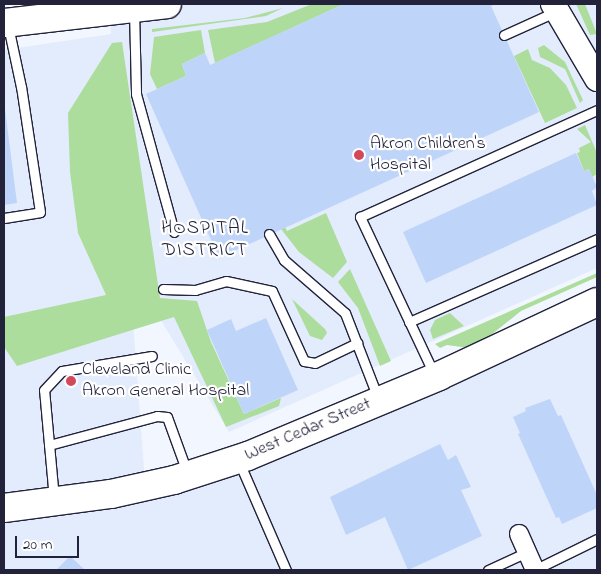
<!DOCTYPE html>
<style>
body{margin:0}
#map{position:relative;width:601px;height:574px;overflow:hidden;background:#f2f6fe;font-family:"Indie Flower",sans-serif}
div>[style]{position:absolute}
.built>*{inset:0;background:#e3ecfc}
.green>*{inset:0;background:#acdd9d}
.building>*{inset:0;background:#bfd4f9}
.roads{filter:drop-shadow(1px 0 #22223b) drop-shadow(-1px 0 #22223b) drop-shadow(0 1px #22223b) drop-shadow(0 -1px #22223b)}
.service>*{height:9px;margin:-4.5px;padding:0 4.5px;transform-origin:4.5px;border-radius:4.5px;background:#fff}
.minor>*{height:18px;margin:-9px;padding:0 9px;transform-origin:9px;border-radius:9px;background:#fff}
.secondary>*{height:24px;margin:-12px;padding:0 12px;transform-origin:12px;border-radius:12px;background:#fff}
.primary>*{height:28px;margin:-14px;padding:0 14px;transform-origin:14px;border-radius:14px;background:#fff}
.dots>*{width:14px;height:14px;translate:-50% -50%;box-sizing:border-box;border:2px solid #fff;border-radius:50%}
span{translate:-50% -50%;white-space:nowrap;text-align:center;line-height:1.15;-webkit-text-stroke:4.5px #fff;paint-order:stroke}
.poi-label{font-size:18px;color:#22223b}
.left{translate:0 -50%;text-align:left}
.street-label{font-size:18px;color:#22223b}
.neighbourhood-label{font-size:19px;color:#22223b;letter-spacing:1px}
.frame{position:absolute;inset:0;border:5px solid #22223b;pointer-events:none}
.scale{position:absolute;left:15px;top:536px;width:64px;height:22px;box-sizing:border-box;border:2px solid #22223b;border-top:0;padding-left:6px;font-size:15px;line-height:18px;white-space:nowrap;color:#22223b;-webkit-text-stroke:4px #fff;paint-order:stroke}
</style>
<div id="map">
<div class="built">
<i style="clip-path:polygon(109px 4px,597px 4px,597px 268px,229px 432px,129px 268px,146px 496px,597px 309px,597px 570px,4px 570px,4px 50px,111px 34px)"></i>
</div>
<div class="green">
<i style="clip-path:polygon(312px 4px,344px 4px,215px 63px,208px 30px,267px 22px)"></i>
<i style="clip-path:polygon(576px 4px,585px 4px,597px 34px,590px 35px)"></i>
<i style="clip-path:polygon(283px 8px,266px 16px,152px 32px,152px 29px,245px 18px)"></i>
<i style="clip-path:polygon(201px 30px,205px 53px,182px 64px,186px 76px,157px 89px,150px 74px,154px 37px)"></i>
<i style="clip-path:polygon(122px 42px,160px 298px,197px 301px,211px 342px,244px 414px,281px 398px,279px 406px,226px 427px,174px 317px,17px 366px,4px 347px,4px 317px,106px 295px,78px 233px,70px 172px,68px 113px,112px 43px)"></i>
<i style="clip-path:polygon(544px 45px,565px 62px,583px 100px,580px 103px,565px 69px,540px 57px,538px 48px)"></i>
<i style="clip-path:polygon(528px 49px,532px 60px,550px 68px,566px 85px,577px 108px,545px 123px,514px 56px)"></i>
<i style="clip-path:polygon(585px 125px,597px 153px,597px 174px,592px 177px,589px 169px,584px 171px,577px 153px,580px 152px,579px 148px,591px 142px,577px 129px)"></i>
<i style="clip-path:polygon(326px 213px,347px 262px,333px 278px,299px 252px,281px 229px,285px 227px,287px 231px)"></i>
<i style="clip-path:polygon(350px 269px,391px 361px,380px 366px,358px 308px,338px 282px)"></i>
<i style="clip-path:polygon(597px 273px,597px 277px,521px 311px,481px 343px,469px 348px,447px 345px,440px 348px,435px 344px)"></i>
<i style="clip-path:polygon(292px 299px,325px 329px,327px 333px,322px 340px,310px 336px)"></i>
<i style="clip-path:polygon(450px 313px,464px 326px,433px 339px,430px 330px,435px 320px)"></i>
</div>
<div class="building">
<i style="clip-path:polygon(344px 4px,496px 4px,491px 6px,539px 112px,219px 258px,146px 94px,186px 76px,182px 64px,205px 53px,210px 65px)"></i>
<i style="clip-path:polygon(5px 109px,17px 203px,4px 205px,4px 110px)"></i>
<i style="clip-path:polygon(576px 153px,584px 171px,589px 169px,597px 187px,592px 191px,597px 205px,426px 283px,403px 232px)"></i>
<i style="clip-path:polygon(266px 318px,298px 390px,244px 414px,207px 330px,231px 319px,236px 331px)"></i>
<i style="clip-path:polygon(550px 399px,558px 416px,561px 415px,597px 495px,597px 508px,562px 524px,559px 517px,556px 518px,518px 434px,520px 433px,513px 417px,526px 411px,525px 408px)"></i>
<i style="clip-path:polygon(440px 444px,448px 460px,456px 455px,471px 487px,461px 490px,482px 536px,408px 570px,385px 517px,346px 535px,330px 497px)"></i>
<i style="clip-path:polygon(70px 556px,85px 570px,56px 570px)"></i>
</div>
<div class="roads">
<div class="service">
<i style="left:134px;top:10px;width:84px;rotate:88.6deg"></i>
<i style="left:136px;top:94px;width:143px;rotate:74.6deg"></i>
<i style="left:504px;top:35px;width:58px;rotate:-24.4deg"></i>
<i style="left:4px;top:218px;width:36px;rotate:-9deg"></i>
<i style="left:40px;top:212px;width:126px;rotate:-98.6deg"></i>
<i style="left:21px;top:87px;width:62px;rotate:-102deg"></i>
<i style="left:269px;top:234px;width:30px;rotate:60deg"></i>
<i style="left:284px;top:260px;width:81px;rotate:41deg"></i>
<i style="left:345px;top:313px;width:91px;rotate:68.8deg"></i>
<i style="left:163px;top:289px;width:32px;rotate:2deg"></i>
<i style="left:195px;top:290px;width:32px;rotate:-16deg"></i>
<i style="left:226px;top:281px;width:47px;rotate:12.3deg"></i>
<i style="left:272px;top:291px;width:77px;rotate:65.4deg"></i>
<i style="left:304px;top:361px;width:11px;rotate:10deg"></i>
<i style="left:315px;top:363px;width:47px;rotate:-25.5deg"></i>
<i style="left:409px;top:322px;width:206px;rotate:-23.8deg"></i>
<i style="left:434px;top:374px;width:174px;rotate:-115.2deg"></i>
<i style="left:360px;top:217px;width:260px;rotate:-24.3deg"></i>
<i style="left:49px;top:445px;width:112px;rotate:-15deg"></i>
<i style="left:157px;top:416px;width:10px;rotate:6deg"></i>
<i style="left:167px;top:417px;width:59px;rotate:70deg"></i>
<i style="left:239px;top:462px;width:118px;rotate:66.5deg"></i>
<i style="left:54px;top:499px;width:109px;rotate:-95.2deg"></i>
<i style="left:44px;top:390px;width:26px;rotate:-47deg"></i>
<i style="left:62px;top:371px;width:91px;rotate:-9.5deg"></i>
<i style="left:488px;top:570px;width:43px;rotate:-24.8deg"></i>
<i style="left:534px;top:570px;width:70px;rotate:-26.2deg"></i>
</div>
<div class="minor">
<i style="left:519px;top:534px;width:39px;rotate:66deg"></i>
</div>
<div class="secondary">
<i style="left:553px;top:4px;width:87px;rotate:59.6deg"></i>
</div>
<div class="primary">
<i style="left:4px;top:23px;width:164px;rotate:-6.6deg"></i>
<i style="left:4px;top:508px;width:108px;rotate:-7.5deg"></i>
<i style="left:111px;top:494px;width:65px;rotate:-12.5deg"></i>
<i style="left:174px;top:480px;width:78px;rotate:-18deg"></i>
<i style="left:248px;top:456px;width:207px;rotate:-22.7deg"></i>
<i style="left:439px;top:376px;width:174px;rotate:-25.1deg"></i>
</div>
</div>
<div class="dots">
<i style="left:359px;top:155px;background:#d1495b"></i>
<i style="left:71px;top:381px;background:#d1495b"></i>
</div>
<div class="poi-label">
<span class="left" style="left:370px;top:155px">Akron Children's<br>Hospital</span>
<span class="left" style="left:82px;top:381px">Cleveland Clinic<br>Akron General Hospital</span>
</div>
<div class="street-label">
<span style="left:308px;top:430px;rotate:-23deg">West Cedar Street</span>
</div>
<div class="neighbourhood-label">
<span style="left:205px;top:240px">HOSPITAL<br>DISTRICT</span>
</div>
<div class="frame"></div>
<div class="scale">20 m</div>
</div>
